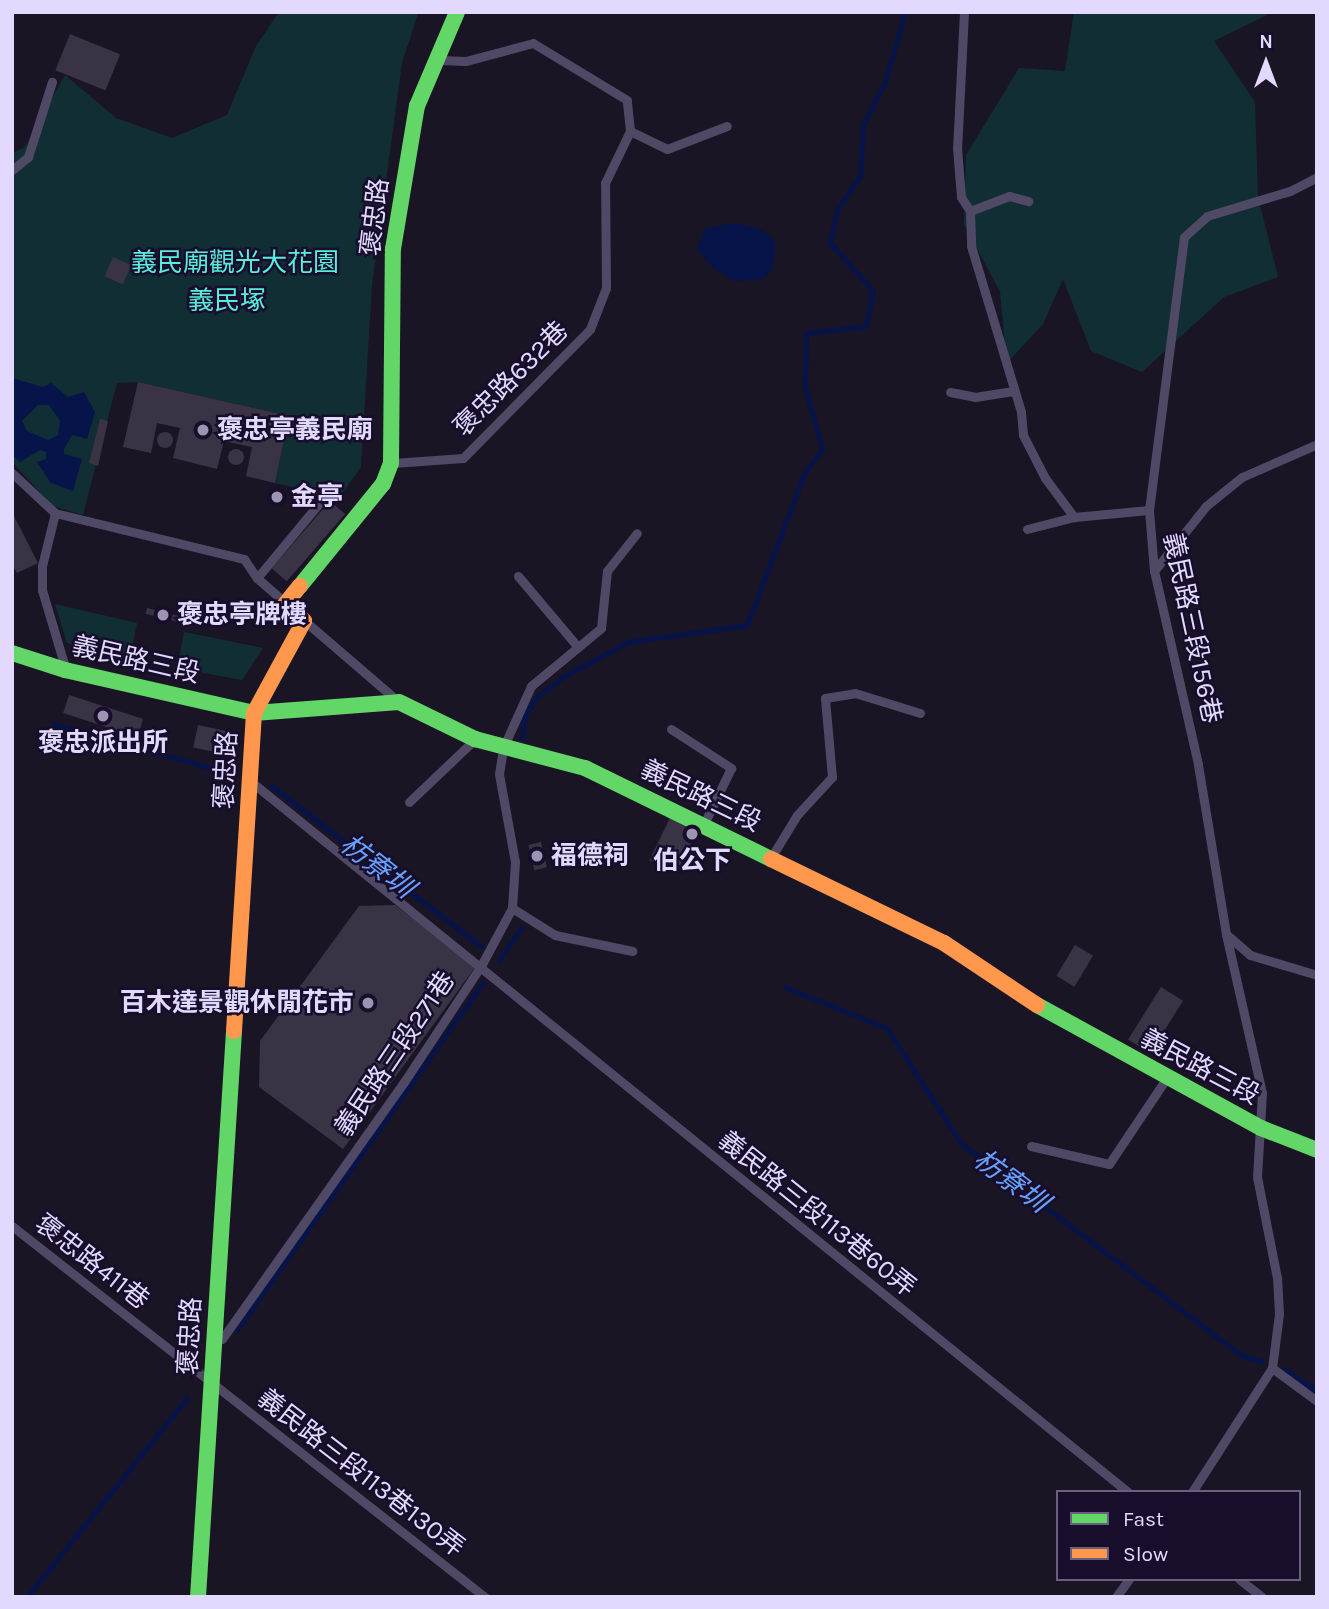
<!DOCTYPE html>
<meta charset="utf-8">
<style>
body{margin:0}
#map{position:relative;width:1329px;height:1609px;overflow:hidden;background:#1a1525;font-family:Karla,"Noto Sans TC",sans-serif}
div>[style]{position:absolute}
.green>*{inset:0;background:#112e34}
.water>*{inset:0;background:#071449}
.stream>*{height:4.5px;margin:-2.25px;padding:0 2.25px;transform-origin:2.25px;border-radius:2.25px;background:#071449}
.building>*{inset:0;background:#3a3346;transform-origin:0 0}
.round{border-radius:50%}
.lane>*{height:9px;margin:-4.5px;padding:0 4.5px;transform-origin:4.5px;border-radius:4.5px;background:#4f4966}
.fast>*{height:16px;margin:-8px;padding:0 8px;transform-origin:8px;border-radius:8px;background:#63d668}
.slow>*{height:16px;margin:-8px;padding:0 8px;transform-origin:8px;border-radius:8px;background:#ff974d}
.dots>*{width:19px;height:19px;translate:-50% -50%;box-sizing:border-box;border:4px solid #180e2c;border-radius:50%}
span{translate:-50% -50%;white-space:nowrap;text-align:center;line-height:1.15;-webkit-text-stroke:5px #180e2c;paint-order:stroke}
.street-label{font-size:26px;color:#e3d9ff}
.park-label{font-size:26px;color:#58ecde}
.poi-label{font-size:26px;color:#e3d9ff;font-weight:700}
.left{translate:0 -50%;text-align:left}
.right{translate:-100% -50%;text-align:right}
.water-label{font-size:28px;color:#67a1ff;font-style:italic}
.frame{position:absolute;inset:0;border:14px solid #e3d9ff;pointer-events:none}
.legend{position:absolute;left:1056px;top:1490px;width:245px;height:91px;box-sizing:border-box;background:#180e2c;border:2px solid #695f80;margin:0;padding:9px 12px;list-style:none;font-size:21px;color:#e3d9ff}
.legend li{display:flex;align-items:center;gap:14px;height:35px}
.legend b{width:35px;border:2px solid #695f80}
.north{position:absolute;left:1231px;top:28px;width:70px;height:70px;-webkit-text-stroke:5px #180e2c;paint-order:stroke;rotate:0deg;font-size:19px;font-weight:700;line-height:28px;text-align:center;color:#e3d9ff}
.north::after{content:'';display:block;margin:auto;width:24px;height:32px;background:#e3d9ff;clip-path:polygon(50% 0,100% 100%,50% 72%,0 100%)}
</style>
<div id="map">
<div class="green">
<i style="clip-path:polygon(279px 12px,418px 14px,402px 63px,372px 285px,361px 467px,339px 498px,275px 483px,289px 416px,138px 382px,117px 383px,83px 515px,53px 506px,12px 462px,12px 153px,25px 147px,65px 75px,116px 118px,172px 138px,227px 115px,256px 46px)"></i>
<i style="clip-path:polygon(1074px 12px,1273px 12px,1214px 41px,1255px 102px,1258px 197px,1278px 277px,1224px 297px,1142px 372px,1091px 351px,1063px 279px,1043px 324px,1007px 363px,1000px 292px,964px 224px,966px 155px,1019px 68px,1065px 71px)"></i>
<i style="clip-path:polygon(55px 604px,137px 623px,130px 658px,67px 643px)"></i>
<i style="clip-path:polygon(184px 632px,263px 648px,242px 680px,187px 670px,177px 668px)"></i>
</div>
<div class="water">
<i style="clip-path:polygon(736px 223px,760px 229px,775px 240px,773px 268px,763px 279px,734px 281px,711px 266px,697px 249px,705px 228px)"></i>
<i style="clip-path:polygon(evenodd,12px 378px,43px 387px,51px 383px,68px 397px,84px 392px,95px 412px,87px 439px,72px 435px,64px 449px,64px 454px,82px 459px,73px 491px,51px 483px,37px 462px,46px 459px,46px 452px,40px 450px,20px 462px,12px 455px,12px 378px,38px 405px,49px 405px,60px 421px,58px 435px,48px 440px,27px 431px,22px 421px,38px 405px)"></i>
</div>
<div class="stream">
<i style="left:54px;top:724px;width:182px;rotate:15.6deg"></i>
<i style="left:522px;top:739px;width:24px;rotate:-83deg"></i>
<i style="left:525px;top:715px;width:20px;rotate:-57deg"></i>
<i style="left:536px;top:698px;width:34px;rotate:-38deg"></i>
<i style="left:563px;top:677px;width:74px;rotate:-28.3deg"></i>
<i style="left:628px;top:642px;width:120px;rotate:-8.1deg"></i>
<i style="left:747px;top:625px;width:161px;rotate:-69.3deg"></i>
<i style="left:804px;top:474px;width:31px;rotate:-54deg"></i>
<i style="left:822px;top:449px;width:64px;rotate:-105.3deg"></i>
<i style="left:805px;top:387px;width:54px;rotate:-88.9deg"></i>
<i style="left:806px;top:333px;width:60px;rotate:-6.7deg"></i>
<i style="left:866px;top:326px;width:36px;rotate:-79deg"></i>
<i style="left:873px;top:291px;width:64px;rotate:-131.9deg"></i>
<i style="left:830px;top:243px;width:34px;rotate:-78deg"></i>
<i style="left:837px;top:210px;width:41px;rotate:-55.9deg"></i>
<i style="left:860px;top:176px;width:51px;rotate:-86.6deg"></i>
<i style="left:863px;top:125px;width:48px;rotate:-62.9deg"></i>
<i style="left:885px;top:82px;width:73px;rotate:-74.1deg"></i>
<i style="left:272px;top:786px;width:263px;rotate:37.4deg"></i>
<i style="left:499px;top:960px;width:39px;rotate:-55deg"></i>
<i style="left:785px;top:987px;width:110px;rotate:21.9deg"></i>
<i style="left:887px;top:1028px;width:137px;rotate:57.2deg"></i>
<i style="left:961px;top:1143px;width:351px;rotate:37.1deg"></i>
<i style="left:1241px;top:1355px;width:21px;rotate:17deg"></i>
<i style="left:237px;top:1330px;width:425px;rotate:-54.7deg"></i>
<i style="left:1285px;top:1369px;width:39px;rotate:35deg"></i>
<i style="left:27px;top:1597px;width:255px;rotate:-51.2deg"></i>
</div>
<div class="building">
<i style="left:70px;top:34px;width:54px;height:39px;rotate:22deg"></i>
<i style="left:113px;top:257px;width:20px;height:21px;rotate:24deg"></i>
<i style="clip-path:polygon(138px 382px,289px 416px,275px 483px,246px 476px,252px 447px,224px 441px,217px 469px,173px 458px,180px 428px,157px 423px,151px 453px,123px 447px)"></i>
<i style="clip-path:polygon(100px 419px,108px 421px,98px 466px,89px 463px)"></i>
<i class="round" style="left:157px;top:432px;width:16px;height:16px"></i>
<i class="round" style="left:228px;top:449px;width:16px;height:16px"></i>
<i class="round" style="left:269px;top:488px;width:16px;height:16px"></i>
<i style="left:330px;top:501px;width:20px;height:89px;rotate:41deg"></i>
<i style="clip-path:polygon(12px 512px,38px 563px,17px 573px,12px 564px)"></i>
<i style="left:147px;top:608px;width:33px;height:6px;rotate:14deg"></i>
<i style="left:69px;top:695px;width:78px;height:19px;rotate:18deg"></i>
<i style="left:198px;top:725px;width:30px;height:23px;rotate:12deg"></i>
<i style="left:670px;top:818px;width:30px;height:47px;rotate:26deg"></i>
<i style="left:541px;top:842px;width:26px;height:13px;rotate:77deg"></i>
<i style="clip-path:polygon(395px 905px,476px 966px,343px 1149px,259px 1087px,260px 1041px,359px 906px)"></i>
<i style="left:1075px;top:945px;width:21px;height:36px;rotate:31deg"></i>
<i style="left:1161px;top:987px;width:26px;height:62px;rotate:32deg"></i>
</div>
<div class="lane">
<i style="left:964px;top:12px;width:136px;rotate:92.9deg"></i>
<i style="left:957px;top:148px;width:49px;rotate:85.3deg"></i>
<i style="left:961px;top:197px;width:17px;rotate:57deg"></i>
<i style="left:970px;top:211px;width:35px;rotate:88deg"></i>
<i style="left:971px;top:246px;width:173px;rotate:73.2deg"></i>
<i style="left:1021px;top:412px;width:23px;rotate:85deg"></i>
<i style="left:1023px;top:435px;width:48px;rotate:62.9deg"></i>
<i style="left:1045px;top:478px;width:49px;rotate:53.4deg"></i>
<i style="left:630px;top:131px;width:41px;rotate:25.9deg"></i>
<i style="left:667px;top:149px;width:64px;rotate:-21deg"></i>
<i style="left:12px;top:170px;width:21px;rotate:-39deg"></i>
<i style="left:28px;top:157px;width:79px;rotate:-72.3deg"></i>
<i style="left:970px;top:211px;width:42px;rotate:-21deg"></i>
<i style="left:1009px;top:196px;width:20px;rotate:15deg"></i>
<i style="left:950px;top:392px;width:25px;rotate:11deg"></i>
<i style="left:975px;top:397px;width:37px;rotate:-9deg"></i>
<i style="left:393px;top:463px;width:70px;rotate:-4.1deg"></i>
<i style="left:463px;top:458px;width:181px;rotate:-45.4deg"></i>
<i style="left:590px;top:329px;width:44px;rotate:-68.7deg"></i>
<i style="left:606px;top:288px;width:105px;rotate:-90.5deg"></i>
<i style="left:605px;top:183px;width:58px;rotate:-64.3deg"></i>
<i style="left:630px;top:131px;width:31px;rotate:-96deg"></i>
<i style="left:627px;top:100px;width:110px;rotate:-148.8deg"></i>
<i style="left:533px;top:43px;width:69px;rotate:165deg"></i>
<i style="left:466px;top:61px;width:27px;rotate:-178deg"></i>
<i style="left:12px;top:473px;width:59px;rotate:42.9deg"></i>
<i style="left:55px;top:513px;width:195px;rotate:13.7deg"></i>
<i style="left:244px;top:559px;width:23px;rotate:56deg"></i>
<i style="left:257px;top:578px;width:37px;rotate:41deg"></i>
<i style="left:55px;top:513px;width:55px;rotate:103.8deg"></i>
<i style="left:42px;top:566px;width:24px;rotate:90deg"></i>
<i style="left:42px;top:590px;width:77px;rotate:73.4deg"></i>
<i style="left:1027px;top:529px;width:49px;rotate:-14.3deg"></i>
<i style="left:1074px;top:517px;width:75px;rotate:-5.3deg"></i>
<i style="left:1154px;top:571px;width:83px;rotate:-51.3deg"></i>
<i style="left:1206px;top:506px;width:46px;rotate:-38.9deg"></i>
<i style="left:1242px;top:477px;width:82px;rotate:-23.7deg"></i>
<i style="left:518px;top:576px;width:93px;rotate:49.8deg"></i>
<i style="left:257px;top:578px;width:108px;rotate:-50.3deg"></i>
<i style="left:307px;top:623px;width:112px;rotate:40.7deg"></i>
<i style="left:671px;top:729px;width:72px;rotate:33deg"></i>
<i style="left:731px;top:768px;width:60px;rotate:115.7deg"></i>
<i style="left:254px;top:784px;width:1125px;rotate:39.01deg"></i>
<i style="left:409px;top:802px;width:90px;rotate:-43.6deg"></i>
<i style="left:772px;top:856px;width:48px;rotate:-58.6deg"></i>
<i style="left:797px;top:815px;width:52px;rotate:-47.4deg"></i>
<i style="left:832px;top:777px;width:79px;rotate:-95.1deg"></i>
<i style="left:825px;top:698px;width:30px;rotate:-9deg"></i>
<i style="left:855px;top:693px;width:68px;rotate:17.1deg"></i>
<i style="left:512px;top:908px;width:51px;rotate:32.1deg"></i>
<i style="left:555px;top:935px;width:79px;rotate:11.7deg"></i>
<i style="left:1226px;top:934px;width:32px;rotate:41deg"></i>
<i style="left:1250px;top:955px;width:70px;rotate:16.6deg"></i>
<i style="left:1031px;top:1146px;width:80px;rotate:13deg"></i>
<i style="left:1109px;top:1164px;width:102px;rotate:-56.2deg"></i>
<i style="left:12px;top:1226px;width:601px;rotate:38.11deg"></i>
<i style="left:222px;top:1339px;width:315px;rotate:-54.7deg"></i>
<i style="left:404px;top:1082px;width:141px;rotate:-56.5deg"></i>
<i style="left:482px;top:964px;width:64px;rotate:-61.8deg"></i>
<i style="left:512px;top:908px;width:46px;rotate:-86.3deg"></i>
<i style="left:515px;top:862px;width:89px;rotate:-100.3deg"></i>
<i style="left:499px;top:774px;width:26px;rotate:-81deg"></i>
<i style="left:503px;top:748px;width:68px;rotate:-65.7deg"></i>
<i style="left:531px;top:686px;width:91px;rotate:-39.6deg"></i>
<i style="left:601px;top:628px;width:57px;rotate:-84deg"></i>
<i style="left:607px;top:571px;width:48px;rotate:-51.7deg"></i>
<i style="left:1272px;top:1368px;width:56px;rotate:36.3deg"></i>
<i style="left:1192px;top:1492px;width:148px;rotate:-57.2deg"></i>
<i style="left:1272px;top:1368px;width:54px;rotate:-82.6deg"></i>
<i style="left:1279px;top:1314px;width:36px;rotate:-93deg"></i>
<i style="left:1277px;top:1278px;width:103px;rotate:-101.2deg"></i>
<i style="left:1257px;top:1177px;width:84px;rotate:-86.6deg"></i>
<i style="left:1262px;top:1093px;width:163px;rotate:-102.8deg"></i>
<i style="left:1226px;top:934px;width:172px;rotate:-99.4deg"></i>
<i style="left:1198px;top:764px;width:198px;rotate:-102.8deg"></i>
<i style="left:1154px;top:571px;width:61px;rotate:-94.7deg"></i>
<i style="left:1149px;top:510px;width:275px;rotate:-82.7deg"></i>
<i style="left:1184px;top:237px;width:31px;rotate:-42deg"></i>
<i style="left:1207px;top:216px;width:87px;rotate:-16.8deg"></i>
<i style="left:1290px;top:191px;width:30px;rotate:-27deg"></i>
<i style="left:1239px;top:1579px;width:29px;rotate:38deg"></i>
<i style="left:1116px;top:1597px;width:22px;rotate:-54deg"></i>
</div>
<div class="fast">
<i style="left:300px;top:586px;width:132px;rotate:-50.9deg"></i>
<i style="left:383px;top:484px;width:22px;rotate:-69deg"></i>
<i style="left:391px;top:463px;width:214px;rotate:-89.5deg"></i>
<i style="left:393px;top:249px;width:145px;rotate:-80.5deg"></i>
<i style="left:417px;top:106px;width:102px;rotate:-66.9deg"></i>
<i style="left:12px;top:653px;width:56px;rotate:17.8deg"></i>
<i style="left:65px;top:670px;width:194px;rotate:12.8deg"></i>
<i style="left:254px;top:713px;width:145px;rotate:-4.3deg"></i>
<i style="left:399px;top:702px;width:85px;rotate:26deg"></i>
<i style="left:475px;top:739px;width:114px;rotate:14.8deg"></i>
<i style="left:585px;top:768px;width:207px;rotate:26.1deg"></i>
<i style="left:1037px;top:1005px;width:256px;rotate:28.8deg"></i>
<i style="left:1261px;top:1128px;width:60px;rotate:21.4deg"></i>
<i style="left:198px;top:1597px;width:567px;rotate:-86.36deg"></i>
</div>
<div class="slow">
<i style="left:771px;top:859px;width:192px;rotate:25.9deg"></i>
<i style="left:944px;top:943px;width:112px;rotate:33.7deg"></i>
<i style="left:234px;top:1031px;width:319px;rotate:-86.4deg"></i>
<i style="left:254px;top:713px;width:105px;rotate:-61.5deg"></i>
<i style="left:304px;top:621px;width:25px;rotate:-135deg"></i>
<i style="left:286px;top:603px;width:22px;rotate:-51deg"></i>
</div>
<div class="dots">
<i style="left:203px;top:430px;background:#9d94b3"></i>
<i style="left:277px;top:497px;background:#9d94b3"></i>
<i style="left:163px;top:615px;background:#9d94b3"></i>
<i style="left:103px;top:716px;background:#9d94b3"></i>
<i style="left:692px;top:834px;background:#9d94b3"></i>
<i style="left:537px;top:856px;background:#9d94b3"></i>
<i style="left:368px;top:1003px;background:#9d94b3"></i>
</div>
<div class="street-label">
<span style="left:375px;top:217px;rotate:-83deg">褒忠路</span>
<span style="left:511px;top:379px;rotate:-45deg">褒忠路632巷</span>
<span style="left:1192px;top:628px;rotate:78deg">義民路三段156巷</span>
<span style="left:136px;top:660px;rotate:13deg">義民路三段</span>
<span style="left:226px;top:770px;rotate:-87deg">褒忠路</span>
<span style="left:701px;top:796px;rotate:26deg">義民路三段</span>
<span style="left:395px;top:1054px;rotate:-56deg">義民路三段271巷</span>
<span style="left:1200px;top:1067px;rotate:28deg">義民路三段</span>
<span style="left:817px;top:1214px;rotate:39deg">義民路三段113巷60弄</span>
<span style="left:92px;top:1262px;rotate:38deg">褒忠路411巷</span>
<span style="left:190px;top:1336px;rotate:-87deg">褒忠路</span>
<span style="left:361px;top:1473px;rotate:38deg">義民路三段113巷130弄</span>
</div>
<div class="park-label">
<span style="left:235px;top:263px">義民廟觀光大花園</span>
<span style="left:227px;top:301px">義民塚</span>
</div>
<div class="poi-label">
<span class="left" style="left:217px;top:430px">褒忠亭義民廟</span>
<span class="left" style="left:291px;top:497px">金亭</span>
<span class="left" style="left:177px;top:615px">褒忠亭牌樓</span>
<span style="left:103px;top:743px">褒忠派出所</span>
<span class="left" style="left:551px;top:856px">福德祠</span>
<span style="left:692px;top:861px">伯公下</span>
<span class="right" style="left:354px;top:1003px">百木達景觀休閒花市</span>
</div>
<div class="water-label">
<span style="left:377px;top:866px;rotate:38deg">枋寮圳</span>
<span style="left:1011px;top:1181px;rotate:37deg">枋寮圳</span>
</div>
<div class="frame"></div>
<ul class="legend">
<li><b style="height:9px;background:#63d668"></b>Fast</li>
<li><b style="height:9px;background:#ff974d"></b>Slow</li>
</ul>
<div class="north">N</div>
</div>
